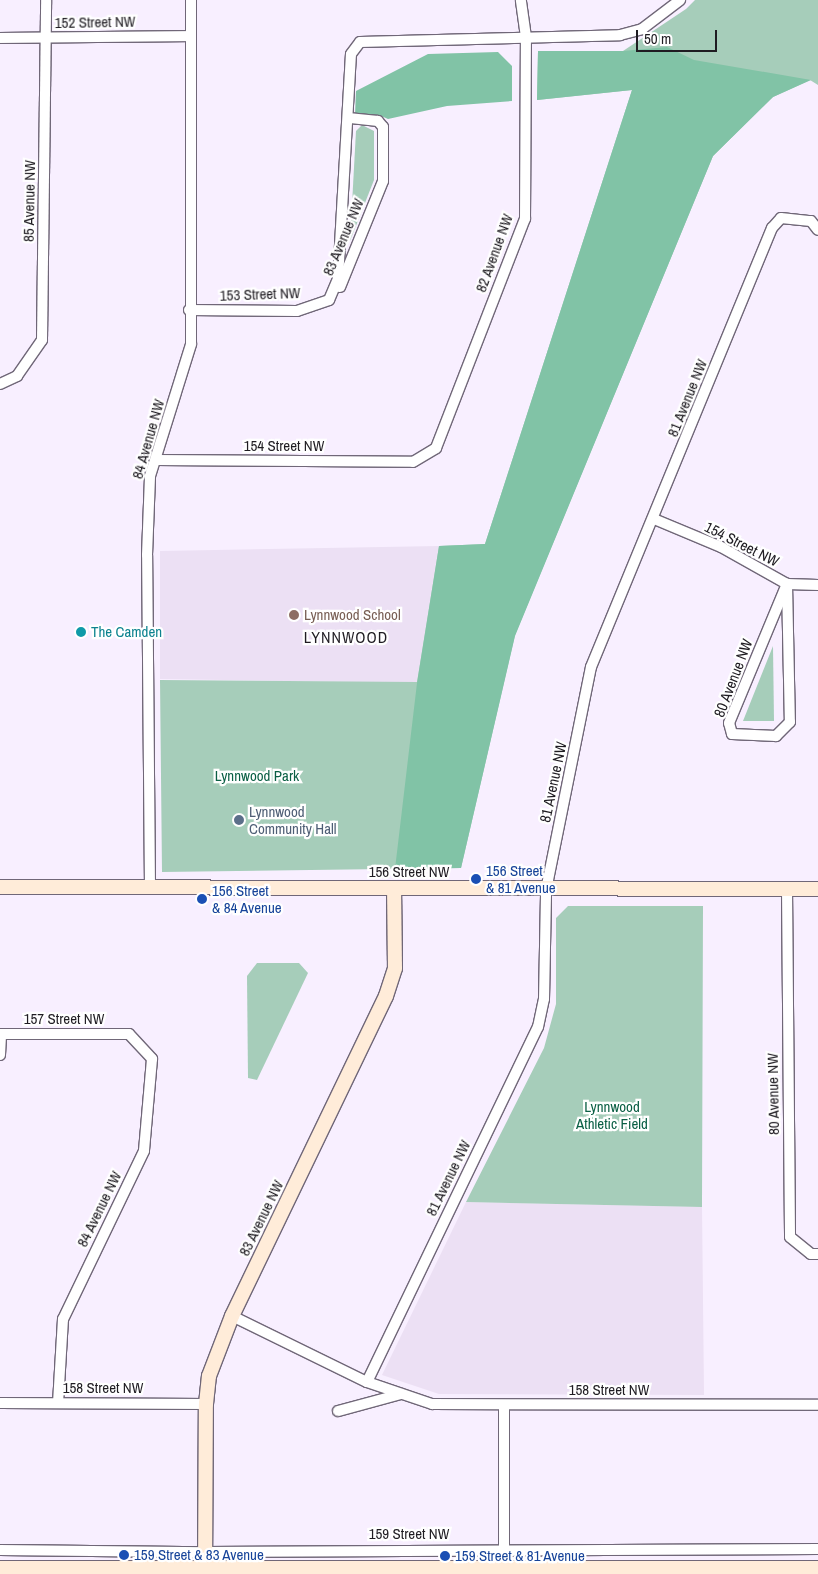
<!DOCTYPE html>
<style>
body{margin:0}
#map{position:relative;width:818px;height:1574px;overflow:hidden;background:#f8efff;font-family:"Archivo Narrow",sans-serif}
div>[style]{position:absolute}
.education>*{inset:0;background:#ece0f4}
.green>*{inset:0;background:#a6cdba}
.forest>*{inset:0;background:#81c3a6}
.roads{filter:drop-shadow(1px 0 #706778) drop-shadow(-1px 0 #706778) drop-shadow(0 1px #706778) drop-shadow(0 -1px #706778)}
.street>*{height:10px;margin:-5px;padding:0 5px;transform-origin:5px;border-radius:5px;background:#fff}
.secondary>*{height:14px;margin:-7px;padding:0 7px;transform-origin:7px;border-radius:7px;background:#ffecd9}
.dots>*{width:14px;height:14px;translate:-50% -50%;box-sizing:border-box;border:2px solid #fff;border-radius:50%}
span{translate:-50% -50%;white-space:nowrap;text-align:center;line-height:1.15;-webkit-text-stroke:4.5px #fff;paint-order:stroke}
.street-label{font-size:15px;color:#1f1c22}
.education-label{font-size:15px;color:#785e54}
.left{translate:0 -50%;text-align:left}
.culture-label{font-size:15px;color:#0d838f}
.park-label{font-size:15px;color:#0a5f44}
.service-label{font-size:15px;color:#4e5e75}
.transit-label{font-size:15px;color:#164399}
.neighbourhood-label{font-size:16px;color:#1f1c22;letter-spacing:1px}
.scale{position:absolute;left:636px;top:30px;width:81px;height:22px;box-sizing:border-box;border:2px solid #1f1c22;border-top:0;padding-left:6px;font-size:15px;line-height:18px;white-space:nowrap;color:#1f1c22;-webkit-text-stroke:4px #fff;paint-order:stroke}
</style>
<div id="map">
<div class="education">
<i style="clip-path:polygon(439px 546px,417px 683px,160px 679px,160px 551px)"></i>
<i style="clip-path:polygon(466px 1202px,702px 1207px,704px 1395px,439px 1394px,382px 1375px)"></i>
</div>
<div class="green">
<i style="clip-path:polygon(695px 0,818px 0,818px 85px,810px 80px,773px 97px,713px 156px,515px 635px,461px 868px,162px 872px,160px 680px,417px 682px,439px 546px,485px 544px,632px 90px,537px 100px,538px 51px,623px 51px,686px 9px)"></i>
<i style="clip-path:polygon(362px 125px,374px 131px,374px 180px,350px 241px,356px 131px)"></i>
<i style="clip-path:polygon(773px 646px,774px 721px,743px 721px)"></i>
<i style="clip-path:polygon(568px 906px,703px 906px,702px 1207px,466px 1202px,544px 1048px,556px 1004px,556px 918px)"></i>
<i style="clip-path:polygon(257px 963px,299px 963px,308px 973px,257px 1080px,248px 1078px,247px 976px)"></i>
</div>
<div class="forest">
<i style="clip-path:polygon(667px 47px,694px 60px,811px 80px,773px 97px,713px 156px,515px 636px,461px 868px,395px 869px,417px 683px,439px 546px,485px 544px,632px 90px,537px 100px,538px 51px,623px 51px)"></i>
<i style="clip-path:polygon(498px 52px,512px 66px,512px 101px,447px 106px,388px 119px,379px 115px,355px 115px,356px 91px,428px 54px)"></i>
</div>
<div class="roads">
<div class="street">
<i style="left:0;top:38px;width:191px;rotate:-0.6deg"></i>
<i style="left:340px;top:287px;width:114px;rotate:-67.9deg"></i>
<i style="left:383px;top:181px;width:54px;rotate:-90deg"></i>
<i style="left:383px;top:127px;width:8px;rotate:-130deg"></i>
<i style="left:378px;top:121px;width:30px;rotate:-174deg"></i>
<i style="left:329px;top:300px;width:23px;rotate:-67deg"></i>
<i style="left:338px;top:279px;width:225px;rotate:-86.7deg"></i>
<i style="left:351px;top:54px;width:15px;rotate:-53deg"></i>
<i style="left:360px;top:42px;width:260px;rotate:-1.5deg"></i>
<i style="left:620px;top:35px;width:23px;rotate:-15deg"></i>
<i style="left:642px;top:29px;width:48px;rotate:-37.3deg"></i>
<i style="left:189px;top:310px;width:108px;rotate:0.5deg"></i>
<i style="left:297px;top:311px;width:34px;rotate:-19deg"></i>
<i style="left:0;top:384px;width:19px;rotate:-25deg"></i>
<i style="left:17px;top:376px;width:44px;rotate:-55.2deg"></i>
<i style="left:42px;top:340px;width:340px;rotate:-89.3deg"></i>
<i style="left:156px;top:460px;width:257px;rotate:0.4deg"></i>
<i style="left:413px;top:462px;width:27px;rotate:-31deg"></i>
<i style="left:436px;top:448px;width:246px;rotate:-68.8deg"></i>
<i style="left:525px;top:219px;width:182px;rotate:-89.7deg"></i>
<i style="left:526px;top:37px;width:37px;rotate:-98deg"></i>
<i style="left:654px;top:519px;width:73px;rotate:22.7deg"></i>
<i style="left:721px;top:547px;width:76px;rotate:29.3deg"></i>
<i style="left:787px;top:584px;width:31px;rotate:2deg"></i>
<i style="left:787px;top:584px;width:138px;rotate:88.8deg"></i>
<i style="left:790px;top:722px;width:20px;rotate:135deg"></i>
<i style="left:776px;top:736px;width:44px;rotate:-177.4deg"></i>
<i style="left:732px;top:734px;width:11px;rotate:-105deg"></i>
<i style="left:729px;top:723px;width:151px;rotate:-67.4deg"></i>
<i style="left:150px;top:887px;width:332px;rotate:-90.5deg"></i>
<i style="left:147px;top:555px;width:79px;rotate:-87.8deg"></i>
<i style="left:150px;top:476px;width:138px;rotate:-72.7deg"></i>
<i style="left:191px;top:344px;width:344px;rotate:-90deg"></i>
<i style="left:787px;top:889px;width:348px;rotate:89.5deg"></i>
<i style="left:790px;top:1237px;width:27px;rotate:39deg"></i>
<i style="left:811px;top:1254px;width:7px"></i>
<i style="left:0;top:1034px;width:129px"></i>
<i style="left:129px;top:1034px;width:34px;rotate:47deg"></i>
<i style="left:152px;top:1059px;width:92px;rotate:95deg"></i>
<i style="left:144px;top:1151px;width:187px;rotate:115.7deg"></i>
<i style="left:63px;top:1319px;width:84px;rotate:93.4deg"></i>
<i style="left:0;top:1055px;width:21px;rotate:-87deg"></i>
<i style="left:232px;top:1316px;width:150px;rotate:26.1deg"></i>
<i style="left:367px;top:1382px;width:69px;rotate:18.7deg"></i>
<i style="left:432px;top:1404px;width:386px;rotate:0.1deg"></i>
<i style="left:367px;top:1382px;width:394px;rotate:-64.3deg"></i>
<i style="left:538px;top:1027px;width:29px;rotate:-78deg"></i>
<i style="left:544px;top:999px;width:109px;rotate:-88.9deg"></i>
<i style="left:546px;top:890px;width:227px;rotate:-78.6deg"></i>
<i style="left:591px;top:667px;width:475px;rotate:-67.6deg"></i>
<i style="left:772px;top:228px;width:13px;rotate:-48deg"></i>
<i style="left:781px;top:218px;width:30px;rotate:6deg"></i>
<i style="left:811px;top:221px;width:11px;rotate:52deg"></i>
<i style="left:0;top:1403px;width:206px;rotate:0.3deg"></i>
<i style="left:504px;top:1405px;width:163px;rotate:90deg"></i>
<i style="left:338px;top:1411px;width:65px;rotate:-15.1deg"></i>
<i style="left:0;top:1550px;width:206px;rotate:0.6deg"></i>
<i style="left:206px;top:1552px;width:612px;rotate:-0.28deg"></i>
</div>
<div class="secondary">
<i style="left:0;top:887px;width:818px;rotate:0.14deg"></i>
<i style="left:0;top:1568px;width:818px"></i>
<i style="left:205px;top:1574px;width:170px;rotate:-89.7deg"></i>
<i style="left:206px;top:1404px;width:28px;rotate:-84deg"></i>
<i style="left:209px;top:1376px;width:64px;rotate:-69deg"></i>
<i style="left:232px;top:1316px;width:355px;rotate:-64.3deg"></i>
<i style="left:386px;top:996px;width:29px;rotate:-72deg"></i>
<i style="left:395px;top:968px;width:80px;rotate:-90.7deg"></i>
</div>
</div>
<div class="dots">
<i style="left:294px;top:615px;background:#8d6e63"></i>
<i style="left:81px;top:632px;background:#0f9aa8"></i>
<i style="left:239px;top:820px;background:#5c6f8a"></i>
<i style="left:476px;top:879px;background:#1a4fb4"></i>
<i style="left:202px;top:899px;background:#1a4fb4"></i>
<i style="left:124px;top:1555px;background:#1a4fb4"></i>
<i style="left:445px;top:1556px;background:#1a4fb4"></i>
</div>
<div class="street-label">
<span style="left:95px;top:22px;rotate:-1deg">152 Street NW</span>
<span style="left:29px;top:201px;rotate:-89deg">85 Avenue NW</span>
<span style="left:343px;top:237px;rotate:-67deg">83 Avenue NW</span>
<span style="left:494px;top:253px;rotate:-70deg">82 Avenue NW</span>
<span style="left:260px;top:294px;rotate:-2deg">153 Street NW</span>
<span style="left:687px;top:398px;rotate:-68deg">81 Avenue NW</span>
<span style="left:148px;top:439px;rotate:-74deg">84 Avenue NW</span>
<span style="left:284px;top:446px">154 Street NW</span>
<span style="left:742px;top:544px;rotate:27deg">154 Street NW</span>
<span style="left:733px;top:678px;rotate:-69deg">80 Avenue NW</span>
<span style="left:553px;top:782px;rotate:-78deg">81 Avenue NW</span>
<span style="left:409px;top:872px">156 Street NW</span>
<span style="left:64px;top:1019px">157 Street NW</span>
<span style="left:773px;top:1094px;rotate:-91deg">80 Avenue NW</span>
<span style="left:448px;top:1178px;rotate:-64deg">81 Avenue NW</span>
<span style="left:99px;top:1209px;rotate:-64deg">84 Avenue NW</span>
<span style="left:261px;top:1218px;rotate:-64deg">83 Avenue NW</span>
<span style="left:103px;top:1388px">158 Street NW</span>
<span style="left:609px;top:1390px">158 Street NW</span>
<span style="left:409px;top:1534px">159 Street NW</span>
</div>
<div class="education-label">
<span class="left" style="left:304px;top:615px">Lynnwood School</span>
</div>
<div class="culture-label">
<span class="left" style="left:91px;top:632px">The Camden</span>
</div>
<div class="park-label">
<span style="left:257px;top:776px">Lynnwood Park</span>
<span style="left:612px;top:1115px">Lynnwood<br>Athletic Field</span>
</div>
<div class="service-label">
<span class="left" style="left:249px;top:820px">Lynnwood<br>Community Hall</span>
</div>
<div class="transit-label">
<span class="left" style="left:486px;top:879px">156 Street<br>&amp; 81 Avenue</span>
<span class="left" style="left:212px;top:899px">156 Street<br>&amp; 84 Avenue</span>
<span class="left" style="left:134px;top:1555px">159 Street &amp; 83 Avenue</span>
<span class="left" style="left:455px;top:1556px">159 Street &amp; 81 Avenue</span>
</div>
<div class="neighbourhood-label">
<span style="left:346px;top:637px">LYNNWOOD</span>
</div>
<div class="scale">50 m</div>
</div>
